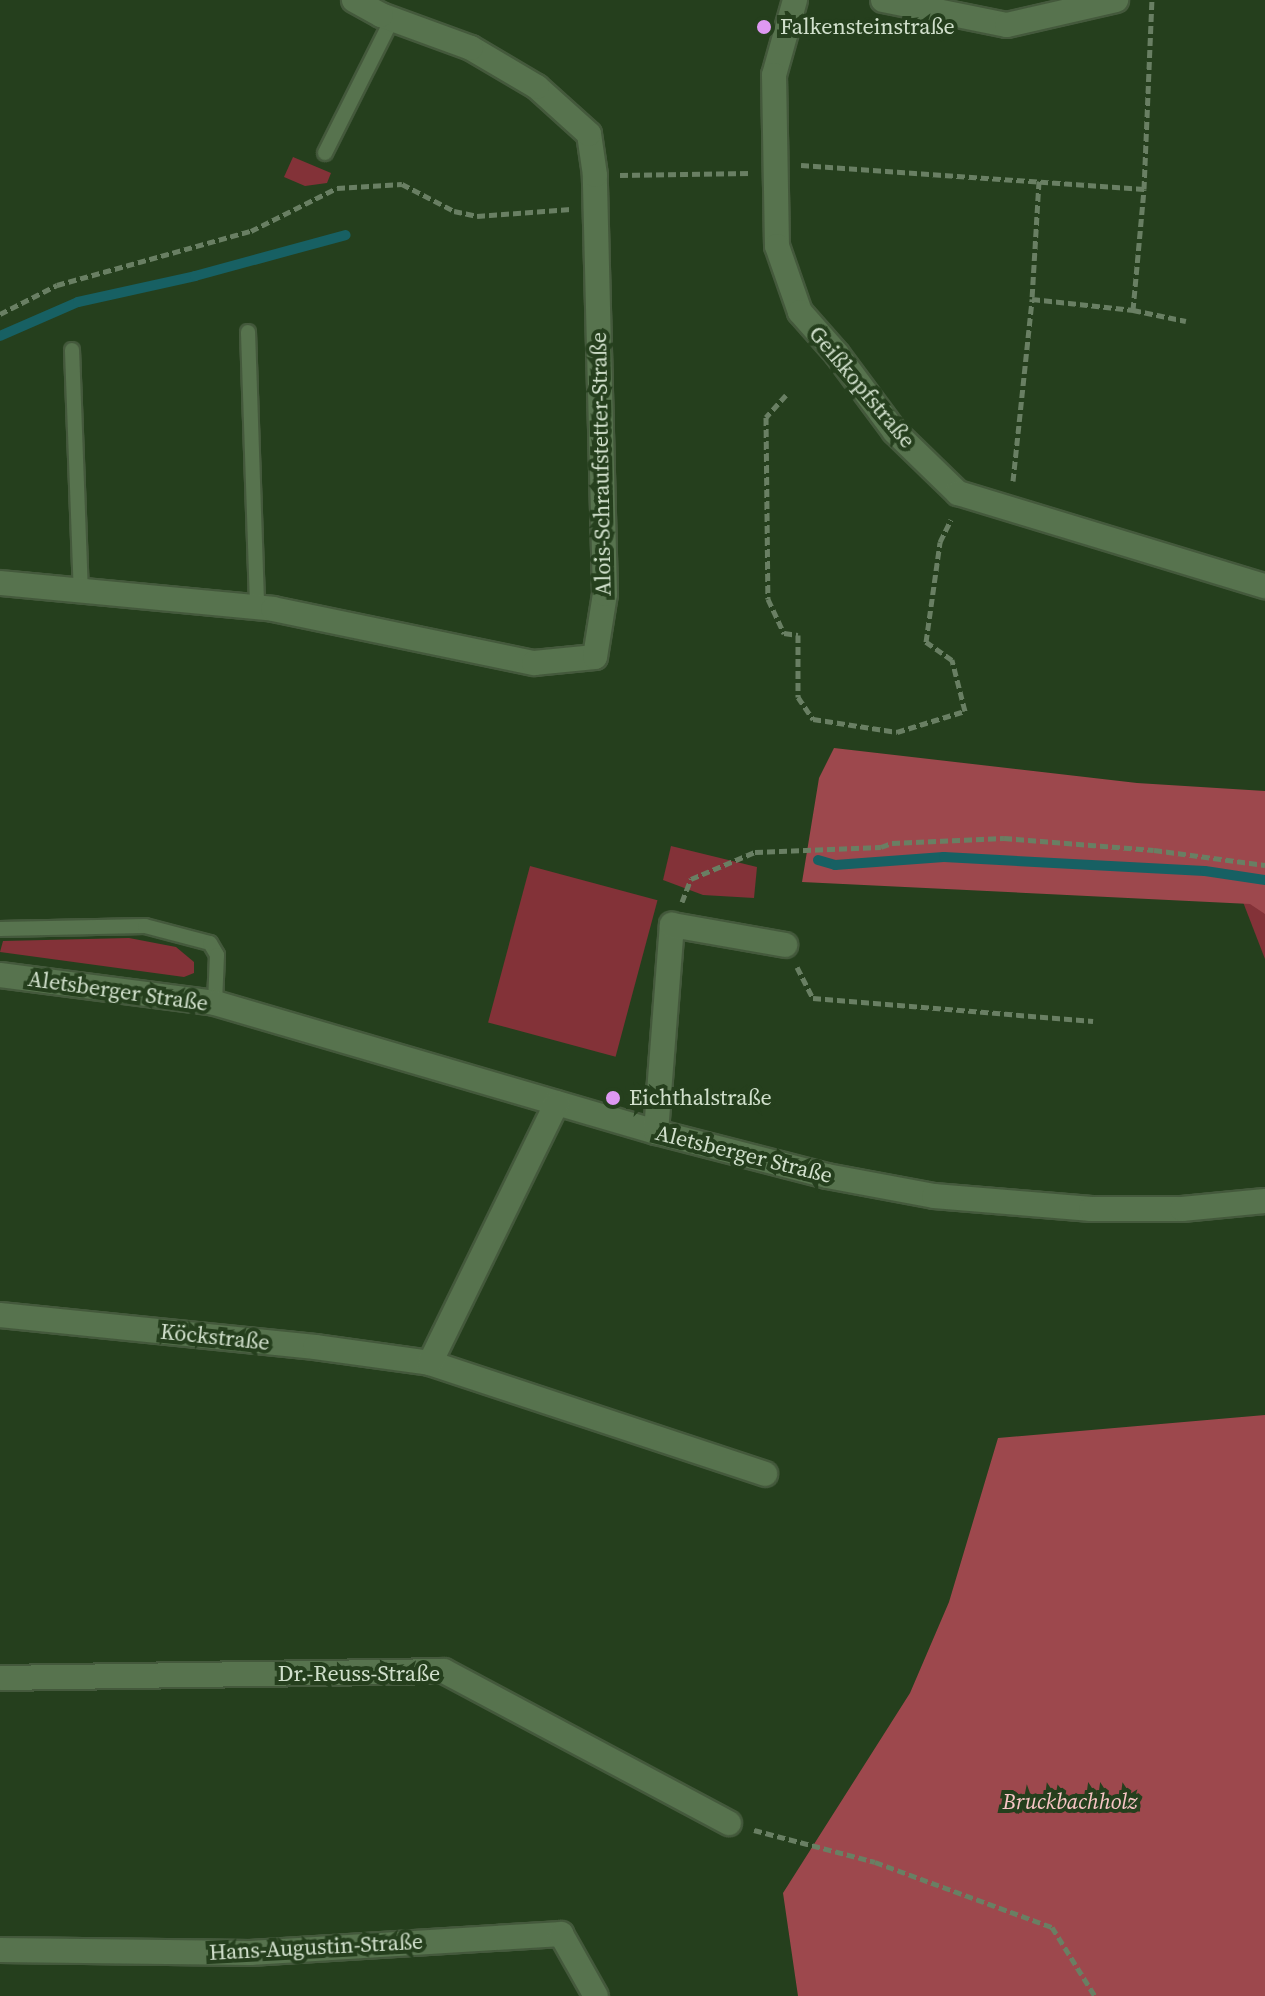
<!DOCTYPE html>
<meta charset="utf-8">
<style>
body{margin:0}
#map{position:relative;width:1265px;height:1996px;overflow:hidden;background:#253f1d;font-family:"Source Serif 4",serif}
div>[style]{position:absolute}
.green>*{inset:0;background:#833238;transform-origin:0 0}
.forest>*{inset:0;background:#9d484d}
.stream>*{height:10px;margin:-5px;padding:0 5px;transform-origin:5px;border-radius:5px;background:#176063}
.path>*{height:5px;margin-top:-2.5px;transform-origin:0;background:repeating-linear-gradient(90deg,#697f63 0 8px,transparent 0 12px)}
.roads{filter:drop-shadow(2px 0 #44593c) drop-shadow(-2px 0 #44593c) drop-shadow(0 2px #44593c) drop-shadow(0 -2px #44593c)}
.lane>*{height:14px;margin:-7px;padding:0 7px;transform-origin:7px;border-radius:7px;background:#57734e}
.street>*{height:24px;margin:-12px;padding:0 12px;transform-origin:12px;border-radius:12px;background:#57734e}
.dots>*{width:22px;height:22px;translate:-50% -50%;box-sizing:border-box;border:4px solid #253f1d;border-radius:50%}
span{translate:-50% -50%;white-space:nowrap;text-align:center;line-height:1.15;-webkit-text-stroke:8px #253f1d;paint-order:stroke}
.poi-label{font-size:22px;color:#d1e0cc}
.left{translate:0 -50%;text-align:left}
.street-label{font-size:22px;color:#d1e0cc}
.park-label{font-size:22px;color:#f8c6c6;font-style:italic}
</style>
<div id="map">
<div class="green">
<i style="clip-path:polygon(293px 157px,331px 173px,327px 183px,305px 186px,284px 177px)"></i>
<i style="clip-path:polygon(671px 846px,757px 867px,754px 898px,703px 895px,663px 880px)"></i>
<i style="left:530px;top:866px;width:132px;height:162px;rotate:15deg"></i>
<i style="clip-path:polygon(1265px 872px,1265px 959px,1243px 902px)"></i>
<i style="clip-path:polygon(129px 938px,176px 947px,194px 962px,194px 973px,184px 977px,0 952px,3px 941px)"></i>
</div>
<div class="forest">
<i style="clip-path:polygon(834px 748px,1137px 783px,1265px 791px,1265px 914px,1250px 904px,802px 882px,819px 778px)"></i>
<i style="clip-path:polygon(1265px 1415px,1265px 1996px,798px 1996px,783px 1893px,910px 1693px,949px 1602px,998px 1438px)"></i>
</div>
<div class="stream">
<i style="left:0;top:336px;width:85px;rotate:-23.6deg"></i>
<i style="left:78px;top:302px;width:120px;rotate:-12.5deg"></i>
<i style="left:195px;top:276px;width:156px;rotate:-15.2deg"></i>
<i style="left:818px;top:860px;width:18px;rotate:16deg"></i>
<i style="left:835px;top:865px;width:109px;rotate:-4.2deg"></i>
<i style="left:944px;top:857px;width:261px;rotate:3.1deg"></i>
<i style="left:1205px;top:871px;width:61px;rotate:8.5deg"></i>
</div>
<div class="path">
<i style="left:801px;top:165px;width:344px;rotate:4deg"></i>
<i style="left:620px;top:175px;width:130px;rotate:-0.9deg"></i>
<i style="left:1039px;top:181px;width:118px;rotate:93.4deg"></i>
<i style="left:1032px;top:299px;width:102px;rotate:6.2deg"></i>
<i style="left:1133px;top:310px;width:121px;rotate:-84.8deg"></i>
<i style="left:1144px;top:189px;width:189px;rotate:-87.6deg"></i>
<i style="left:1133px;top:310px;width:54px;rotate:11.7deg"></i>
<i style="left:0;top:314px;width:64px;rotate:-27deg"></i>
<i style="left:57px;top:285px;width:201px;rotate:-15.6deg"></i>
<i style="left:251px;top:231px;width:96px;rotate:-26.6deg"></i>
<i style="left:337px;top:188px;width:65px;rotate:-3.5deg"></i>
<i style="left:402px;top:184px;width:59px;rotate:27.4deg"></i>
<i style="left:454px;top:211px;width:24px;rotate:12deg"></i>
<i style="left:477px;top:216px;width:94px;rotate:-4.3deg"></i>
<i style="left:786px;top:395px;width:30px;rotate:132deg"></i>
<i style="left:766px;top:417px;width:182px;rotate:89.4deg"></i>
<i style="left:768px;top:599px;width:38px;rotate:65deg"></i>
<i style="left:784px;top:633px;width:14px;rotate:8deg"></i>
<i style="left:798px;top:635px;width:62px;rotate:90deg"></i>
<i style="left:798px;top:697px;width:27px;rotate:56deg"></i>
<i style="left:813px;top:719px;width:85px;rotate:8.8deg"></i>
<i style="left:897px;top:732px;width:71px;rotate:-17.2deg"></i>
<i style="left:965px;top:711px;width:53px;rotate:-104.3deg"></i>
<i style="left:952px;top:660px;width:32px;rotate:-145deg"></i>
<i style="left:926px;top:642px;width:101px;rotate:-82deg"></i>
<i style="left:940px;top:542px;width:25px;rotate:-64deg"></i>
<i style="left:1013px;top:481px;width:183px;rotate:-84deg"></i>
<i style="left:682px;top:902px;width:25px;rotate:-69deg"></i>
<i style="left:691px;top:879px;width:69px;rotate:-22.9deg"></i>
<i style="left:755px;top:852px;width:126px;rotate:-2.3deg"></i>
<i style="left:881px;top:847px;width:12px;rotate:-20deg"></i>
<i style="left:892px;top:843px;width:112px;rotate:-2.6deg"></i>
<i style="left:1004px;top:838px;width:150px;rotate:4.6deg"></i>
<i style="left:1154px;top:850px;width:112px;rotate:7.7deg"></i>
<i style="left:797px;top:967px;width:35px;rotate:63deg"></i>
<i style="left:813px;top:998px;width:281px;rotate:4.7deg"></i>
<i style="left:754px;top:1830px;width:125px;rotate:14.8deg"></i>
<i style="left:875px;top:1862px;width:189px;rotate:20.2deg"></i>
<i style="left:1052px;top:1927px;width:81px;rotate:58.1deg"></i>
</div>
<div class="roads">
<div class="lane">
<i style="left:325px;top:153px;width:150px;rotate:-63.4deg"></i>
<i style="left:248px;top:332px;width:276px;rotate:88.1deg"></i>
<i style="left:72px;top:350px;width:241px;rotate:87.9deg"></i>
<i style="left:0;top:929px;width:145px;rotate:-1.2deg"></i>
<i style="left:145px;top:926px;width:67px;rotate:14.7deg"></i>
<i style="left:210px;top:943px;width:14px;rotate:60deg"></i>
<i style="left:217px;top:955px;width:48px;rotate:92.4deg"></i>
</div>
<div class="street">
<i style="left:795px;top:0;width:78px;rotate:105.6deg"></i>
<i style="left:774px;top:75px;width:171px;rotate:89deg"></i>
<i style="left:777px;top:246px;width:70px;rotate:70.8deg"></i>
<i style="left:800px;top:312px;width:56px;rotate:48.6deg"></i>
<i style="left:837px;top:354px;width:97px;rotate:53.4deg"></i>
<i style="left:895px;top:432px;width:88px;rotate:44.1deg"></i>
<i style="left:958px;top:493px;width:321px;rotate:16.9deg"></i>
<i style="left:883px;top:0;width:126px;rotate:11.4deg"></i>
<i style="left:1007px;top:25px;width:112px;rotate:-12.9deg"></i>
<i style="left:0;top:583px;width:274px;rotate:5.4deg"></i>
<i style="left:273px;top:609px;width:267px;rotate:11.7deg"></i>
<i style="left:534px;top:663px;width:61px;rotate:-5.6deg"></i>
<i style="left:595px;top:657px;width:64px;rotate:-81deg"></i>
<i style="left:605px;top:594px;width:419px;rotate:-91.4deg"></i>
<i style="left:595px;top:175px;width:41px;rotate:-98.3deg"></i>
<i style="left:589px;top:134px;width:70px;rotate:-137.9deg"></i>
<i style="left:537px;top:87px;width:77px;rotate:-149.4deg"></i>
<i style="left:471px;top:48px;width:96px;rotate:-159.9deg"></i>
<i style="left:381px;top:15px;width:31px;rotate:-151deg"></i>
<i style="left:0;top:975px;width:217px;rotate:7.4deg"></i>
<i style="left:215px;top:1003px;width:459px;rotate:16.3deg"></i>
<i style="left:656px;top:1132px;width:177px;rotate:14.4deg"></i>
<i style="left:827px;top:1176px;width:109px;rotate:10.6deg"></i>
<i style="left:934px;top:1196px;width:158px;rotate:4.7deg"></i>
<i style="left:1091px;top:1209px;width:91px"></i>
<i style="left:1182px;top:1209px;width:83px;rotate:-5.5deg"></i>
<i style="left:656px;top:1132px;width:208px;rotate:-85.6deg"></i>
<i style="left:672px;top:925px;width:115px;rotate:10deg"></i>
<i style="left:0;top:1315px;width:317px;rotate:5.8deg"></i>
<i style="left:315px;top:1347px;width:116px;rotate:7.9deg"></i>
<i style="left:430px;top:1363px;width:353px;rotate:18.3deg"></i>
<i style="left:430px;top:1363px;width:289px;rotate:-64deg"></i>
<i style="left:0;top:1678px;width:444px;rotate:-0.9deg"></i>
<i style="left:444px;top:1671px;width:323px;rotate:28.1deg"></i>
<i style="left:0;top:1950px;width:250px;rotate:0.7deg"></i>
<i style="left:250px;top:1953px;width:312px;rotate:-3.5deg"></i>
<i style="left:561px;top:1934px;width:71px;rotate:60.6deg"></i>
</div>
</div>
<div class="dots">
<i style="left:764px;top:27px;background:#de98f2"></i>
<i style="left:613px;top:1098px;background:#de98f2"></i>
</div>
<div class="poi-label">
<span class="left" style="left:780px;top:27px">Falkensteinstraße</span>
<span class="left" style="left:629px;top:1098px">Eichthalstraße</span>
</div>
<div class="street-label">
<span style="left:862px;top:387px;rotate:50deg">Geißkopfstraße</span>
<span style="left:601px;top:464px;rotate:-91deg">Alois-Schraufstetter-Straße</span>
<span style="left:118px;top:991px;rotate:8deg">Aletsberger Straße</span>
<span style="left:744px;top:1154px;rotate:14deg">Aletsberger Straße</span>
<span style="left:215px;top:1337px;rotate:6deg">Köckstraße</span>
<span style="left:359px;top:1674px">Dr.-Reuss-Straße</span>
<span style="left:316px;top:1947px;rotate:-3deg">Hans-Augustin-Straße</span>
</div>
<div class="park-label">
<span style="left:1070px;top:1802px">Bruckbachholz</span>
</div>
</div>
